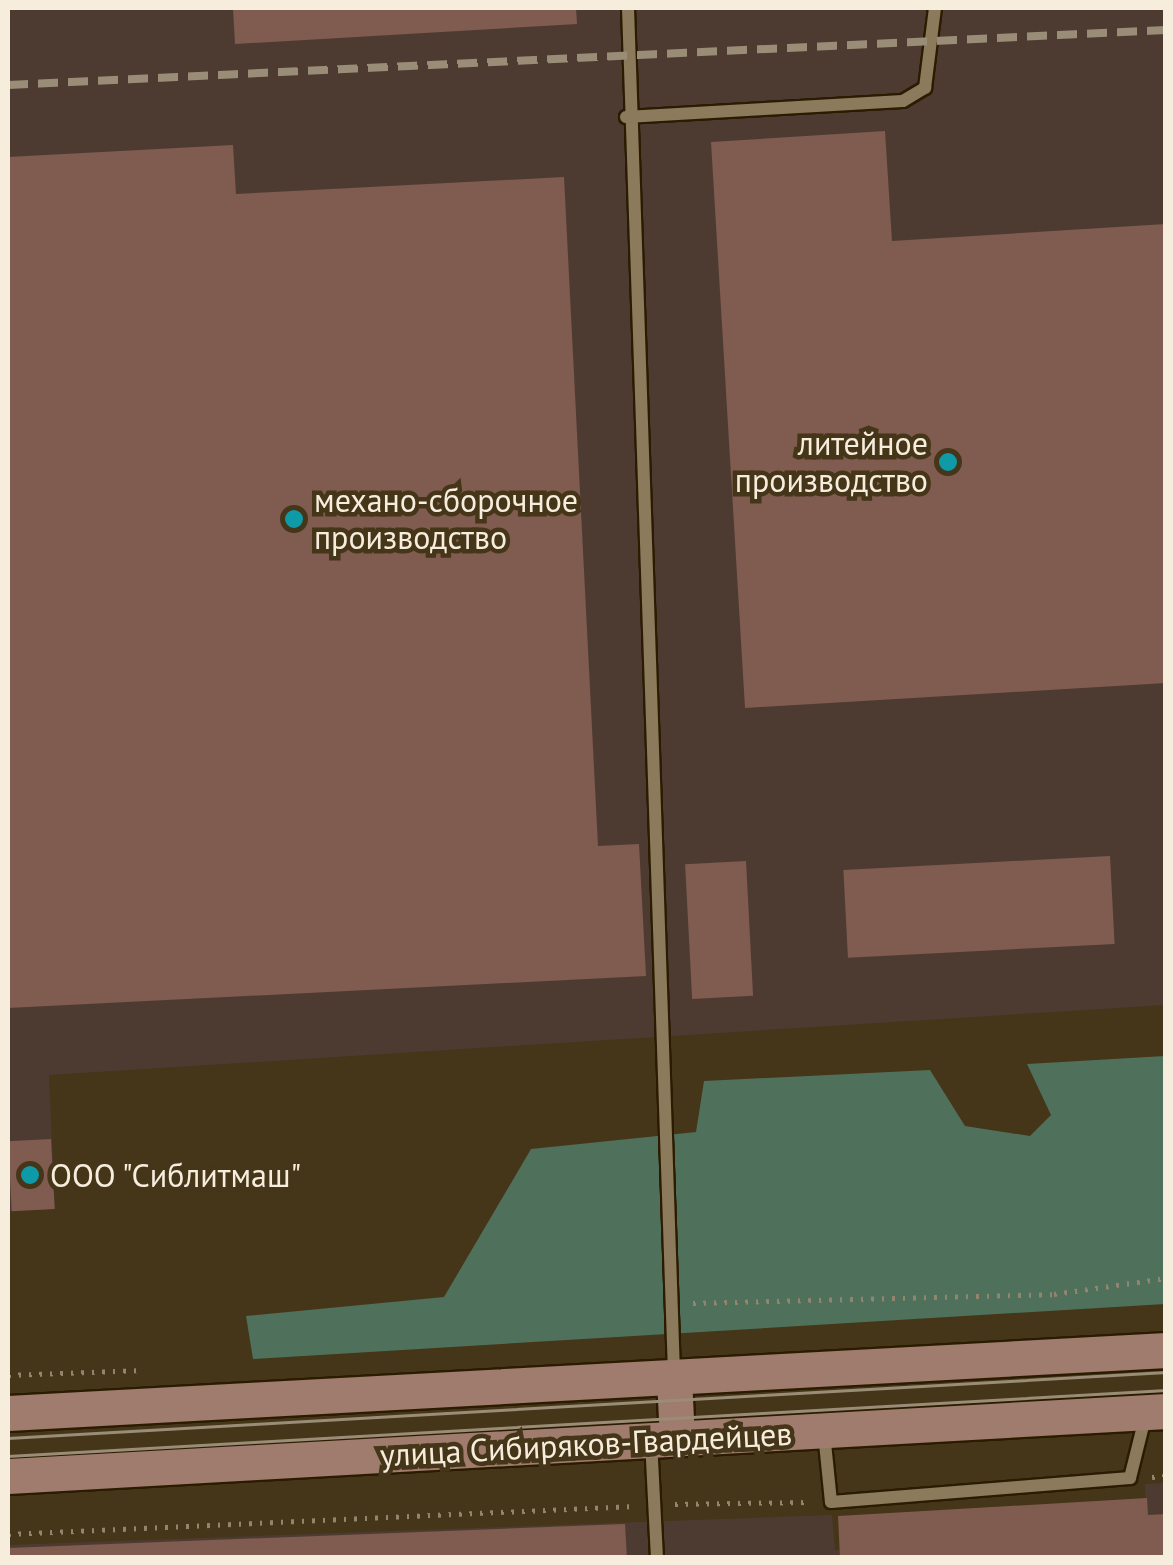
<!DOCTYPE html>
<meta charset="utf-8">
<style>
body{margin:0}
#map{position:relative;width:1173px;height:1565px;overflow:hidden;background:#453519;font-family:"PT Sans",sans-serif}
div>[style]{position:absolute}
.industrial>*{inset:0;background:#4d3b32}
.forest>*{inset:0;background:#4f705a}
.building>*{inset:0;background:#805b50;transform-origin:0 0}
.path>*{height:5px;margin-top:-2.5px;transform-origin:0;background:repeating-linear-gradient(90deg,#92856e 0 2.5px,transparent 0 10.5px)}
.roads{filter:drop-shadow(2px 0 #2b1c01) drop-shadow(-2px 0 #2b1c01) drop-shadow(0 2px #2b1c01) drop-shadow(0 -2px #2b1c01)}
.lane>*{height:12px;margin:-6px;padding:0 6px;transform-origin:6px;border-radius:6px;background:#8c7a5c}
.secondary>*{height:35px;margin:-17.5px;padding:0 17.5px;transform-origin:17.5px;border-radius:17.5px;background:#9f7c6d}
.tram>*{height:2.5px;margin:-1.25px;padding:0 1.25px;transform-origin:1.25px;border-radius:1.25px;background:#9a8d77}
.rail>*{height:8px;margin-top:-4px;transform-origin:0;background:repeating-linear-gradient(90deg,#9a8d77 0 20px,transparent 0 30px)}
.dots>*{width:28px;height:28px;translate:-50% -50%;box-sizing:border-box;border:5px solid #453519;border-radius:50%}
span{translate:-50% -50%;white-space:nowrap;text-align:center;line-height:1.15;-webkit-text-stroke:9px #453519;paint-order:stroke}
.poi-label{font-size:32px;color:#f7eddd}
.right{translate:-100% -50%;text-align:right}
.left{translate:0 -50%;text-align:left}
.street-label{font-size:32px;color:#f7eddd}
.frame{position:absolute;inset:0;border:10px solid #f7eddd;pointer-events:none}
</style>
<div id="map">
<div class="industrial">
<i style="clip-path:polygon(8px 8px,1165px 8px,1165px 1005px,49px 1075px,55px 1209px,8px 1211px)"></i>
<i style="clip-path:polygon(1165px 1483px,1165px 1557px,8px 1558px,8px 1545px,832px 1515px,835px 1550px,1147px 1532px,1145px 1484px)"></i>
</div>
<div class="forest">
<i style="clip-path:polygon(1165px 1056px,1165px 1304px,253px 1359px,246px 1316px,444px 1297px,531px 1149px,696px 1132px,704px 1081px,930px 1070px,965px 1126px,1030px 1136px,1051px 1115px,1027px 1064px)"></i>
</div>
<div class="building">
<i style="clip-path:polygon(233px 8px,576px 8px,577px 24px,235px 44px)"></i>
<i style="clip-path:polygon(885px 131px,892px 241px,1166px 224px,1166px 683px,745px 708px,711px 142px)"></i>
<i style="clip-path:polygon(233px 145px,236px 194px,564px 177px,598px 846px,639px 844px,646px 976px,8px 1008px,8px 157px)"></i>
<i style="left:1110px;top:856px;width:88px;height:267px;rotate:87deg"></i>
<i style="left:746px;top:861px;width:135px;height:61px;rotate:87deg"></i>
<i style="left:51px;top:1139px;width:70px;height:43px;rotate:87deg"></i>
<i style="clip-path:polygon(1147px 1498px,1148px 1515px,1166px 1514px,1166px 1558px,840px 1558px,838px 1516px)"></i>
<i style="clip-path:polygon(625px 1524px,627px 1558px,8px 1558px,8px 1548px)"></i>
</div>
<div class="path">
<i style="left:693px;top:1303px;width:361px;rotate:-1.4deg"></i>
<i style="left:1054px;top:1294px;width:113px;rotate:-8.1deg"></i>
<i style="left:8px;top:1375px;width:136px;rotate:-2.1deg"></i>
<i style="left:1152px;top:1477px;width:14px;rotate:-4deg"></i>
<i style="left:675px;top:1504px;width:134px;rotate:-0.9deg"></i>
<i style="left:8px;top:1534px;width:627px;rotate:-2.56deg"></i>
</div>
<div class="roads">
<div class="lane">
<i style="left:628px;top:8px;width:1369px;rotate:88.07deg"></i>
<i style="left:626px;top:117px;width:277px;rotate:-3.3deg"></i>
<i style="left:903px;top:101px;width:26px;rotate:-31deg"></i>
<i style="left:925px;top:88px;width:81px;rotate:-82.9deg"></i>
<i style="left:824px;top:1433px;width:69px;rotate:84.2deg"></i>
<i style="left:831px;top:1502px;width:300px;rotate:-4.6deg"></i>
<i style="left:1130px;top:1478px;width:66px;rotate:-76deg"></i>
<i style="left:651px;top:1440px;width:118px;rotate:87.1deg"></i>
</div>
<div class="secondary">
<i style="left:674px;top:1378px;width:61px;rotate:87.2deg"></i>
<i style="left:8px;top:1413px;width:1160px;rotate:-3.11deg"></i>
<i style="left:8px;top:1476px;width:1160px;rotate:-3.21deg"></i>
</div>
</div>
<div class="tram">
<i style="left:8px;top:1438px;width:1160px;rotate:-3.26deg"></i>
<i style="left:8px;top:1456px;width:1160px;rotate:-3.26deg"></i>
</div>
<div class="rail">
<i style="left:8px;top:85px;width:1159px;rotate:-2.72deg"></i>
</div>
<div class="dots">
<i style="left:948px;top:462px;background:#0f9aa8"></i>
<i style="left:294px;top:519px;background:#0f9aa8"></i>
<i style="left:30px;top:1175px;background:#0f9aa8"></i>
</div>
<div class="poi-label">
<span class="right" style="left:928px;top:462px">литейное<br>производство</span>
<span class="left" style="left:314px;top:519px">механо-сборочное<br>производство</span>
<span class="left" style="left:50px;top:1175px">ООО "Сиблитмаш"</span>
</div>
<div class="street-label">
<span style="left:586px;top:1444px;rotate:-3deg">улица Сибиряков-Гвардейцев</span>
</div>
<div class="frame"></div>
</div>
